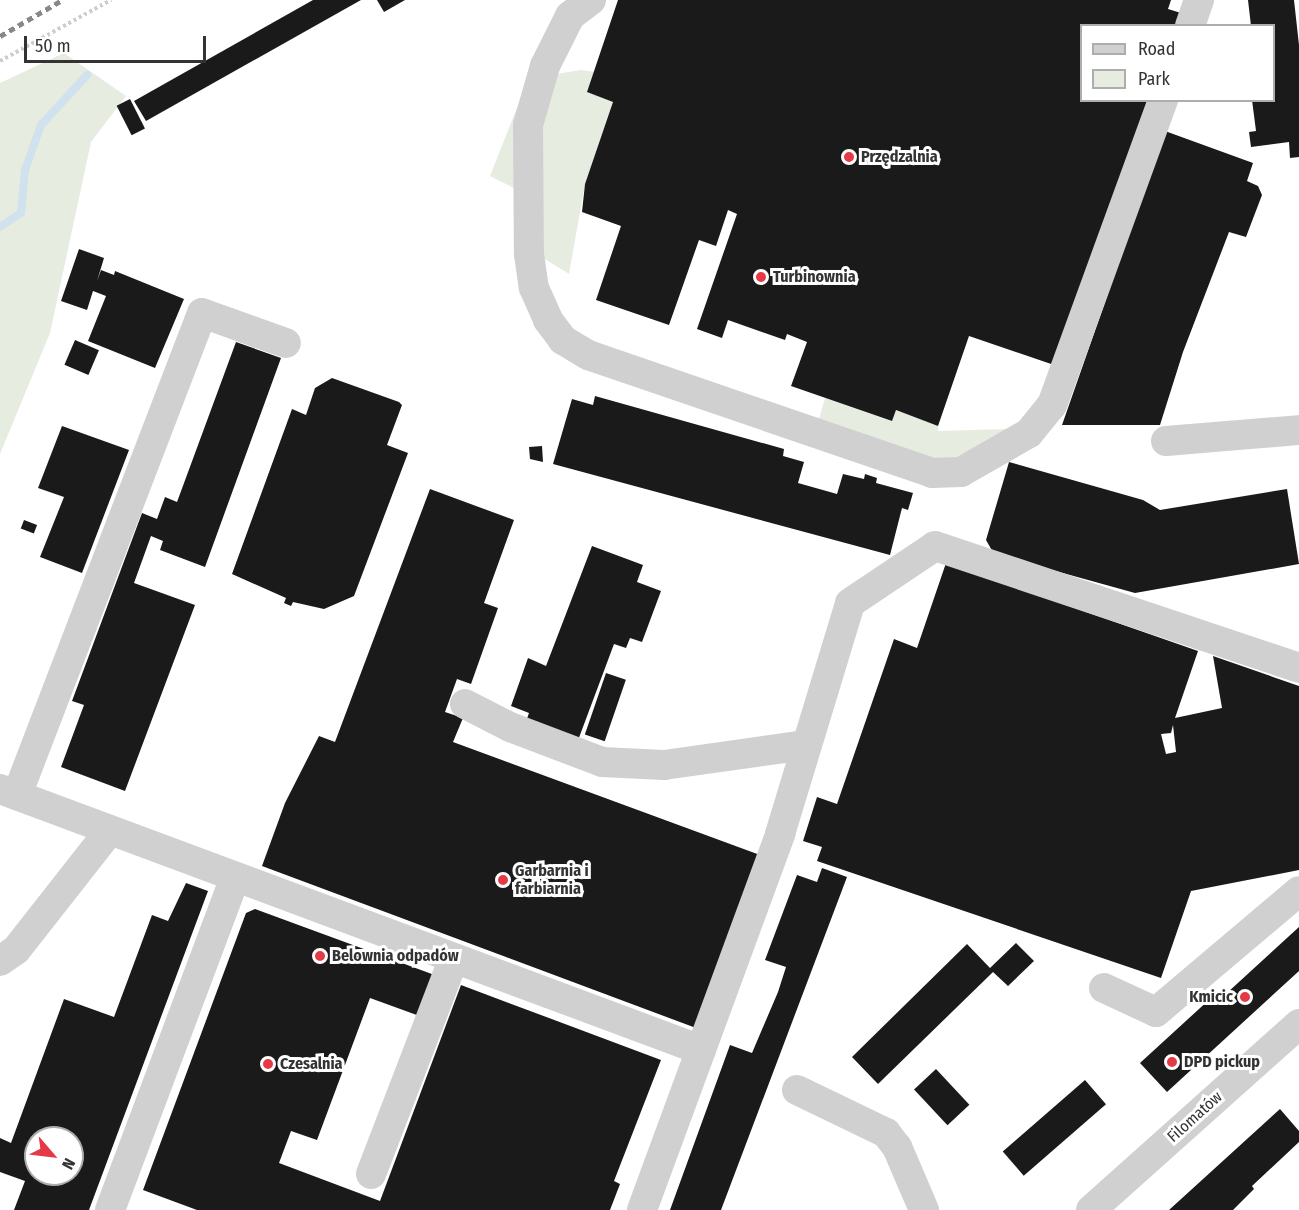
<!DOCTYPE html>
<meta charset="utf-8">
<style>
body{margin:0}
#map{position:relative;width:1299px;height:1210px;overflow:hidden;background:#fff;font-family:"Fira Sans Condensed",sans-serif}
div>[style]{position:absolute}
.green>*{inset:0;background:#e6ecdf}
.stream>*{height:8px;margin:-4px;padding:0 4px;transform-origin:4px;border-radius:4px;background:#cfe2ee}
.building>*{inset:0;background:#1a1a1a;transform-origin:0 0}
.path>*{height:4px;margin-top:-2px;transform-origin:0;background:repeating-linear-gradient(90deg,#cdcdcd 0 3px,transparent 0 6px)}
.minor>*{height:30px;margin:-15px;padding:0 15px;transform-origin:15px;border-radius:15px;background:#d0d0d0}
.rail>*{height:4.5px;margin-top:-2.25px;transform-origin:0;background:repeating-linear-gradient(90deg,#888 0 6px,transparent 0 10.5px)}
.dots>*{width:16px;height:16px;translate:-50% -50%;box-sizing:border-box;border:3px solid #fff;border-radius:50%}
span{translate:-50% -50%;white-space:nowrap;text-align:center;line-height:1.15;-webkit-text-stroke:6px #fff;paint-order:stroke}
.poi-label{font-size:16px;color:#333;font-weight:700}
.left{translate:0 -50%;text-align:left}
.right{translate:-100% -50%;text-align:right}
.street-label{font-size:16px;color:#333}
.legend{position:absolute;left:1080px;top:24px;width:195px;height:78px;box-sizing:border-box;background:#fff;border:2px solid #adadad;margin:0;padding:8px 10px;list-style:none;font-size:18px;color:#333}
.legend li{display:flex;align-items:center;gap:12px;height:30px}
.legend b{width:30px;border:2px solid #adadad}
.north{position:absolute;left:24px;top:1126px;width:60px;height:60px;box-sizing:border-box;background:#fff;border:2px solid #adadad;border-radius:50%;rotate:118deg;font-size:16px;font-weight:700;line-height:24px;text-align:center;color:#333}
.north::after{content:'';display:block;margin:auto;width:21px;height:27px;background:#e63946;clip-path:polygon(50% 0,100% 100%,50% 72%,0 100%)}
.scale{position:absolute;left:24px;top:36px;width:182px;height:27px;box-sizing:border-box;border:3px solid #333;border-top:0;padding-left:8px;font-size:18px;line-height:21px;white-space:nowrap;color:#333;-webkit-text-stroke:4px #fff;paint-order:stroke}
</style>
<div id="map">
<div class="green">
<i style="clip-path:polygon(64px 53px,126px 96px,91px 142px,50px 333px,0 454px,0 83px)"></i>
<i style="clip-path:polygon(536px 60px,518px 190px,490px 176px)"></i>
<i style="clip-path:polygon(581px 70px,595px 72px,588px 92px,613px 102px,585px 184px,569px 274px,540px 256px,539px 116px,556px 74px)"></i>
<i style="clip-path:polygon(825px 398px,891px 421px,896px 410px,938px 426px,938px 431px,1008px 429px,948px 463px,816px 430px)"></i>
</div>
<div class="stream">
<i style="left:0;top:227px;width:25px;rotate:-34deg"></i>
<i style="left:21px;top:213px;width:43px;rotate:-84.7deg"></i>
<i style="left:25px;top:170px;width:48px;rotate:-70.4deg"></i>
<i style="left:41px;top:125px;width:68px;rotate:-47.4deg"></i>
</div>
<div class="building">
<i style="clip-path:polygon(313px 0,361px 0,146px 121px,134px 101px)"></i>
<i style="clip-path:polygon(377px 0,405px 0,384px 12px)"></i>
<i style="clip-path:polygon(618px 0,1171px 0,1168px 9px,1181px 13px,1177px 26px,1082px 26px,1082px 100px,1150px 100px,1057px 366px,969px 336px,938px 426px,896px 410px,892px 421px,791px 386px,807px 342px,787px 334px,785px 340px,728px 320px,722px 338px,697px 329px,737px 214px,728px 210px,716px 246px,699px 240px,669px 325px,596px 300px,621px 226px,582px 212px,585px 184px,613px 102px,587px 92px)"></i>
<i style="clip-path:polygon(1248px 0,1294px 0,1299px 45px,1299px 157px,1290px 158px,1289px 142px,1251px 147px,1249px 132px,1256px 131px,1252px 100px,1274px 100px,1274px 26px,1251px 26px)"></i>
<i style="left:130px;top:99px;width:33px;height:15px;rotate:63deg"></i>
<i style="clip-path:polygon(1165px 131px,1253px 163px,1247px 181px,1258px 186px,1262px 195px,1246px 237px,1229px 232px,1183px 352px,1160px 425px,1062px 425px)"></i>
<i style="clip-path:polygon(79px 249px,104px 258px,97px 281px,101px 270px,114px 275px,115px 271px,184px 299px,155px 368px,88px 341px,106px 296px,93px 291px,87px 310px,61px 301px)"></i>
<i style="left:75px;top:340px;width:26px;height:27px;rotate:23deg"></i>
<i style="clip-path:polygon(236px 342px,281px 358px,205px 567px,160px 550px,163px 541px,151px 536px,134px 583px,195px 605px,125px 791px,61px 767px,84px 705px,72px 701px,142px 513px,157px 519px,165px 497px,177px 502px)"></i>
<i style="clip-path:polygon(332px 378px,399px 402px,402px 405px,387px 445px,408px 453px,354px 596px,324px 609px,293px 602px,291px 606px,284px 603px,286px 598px,232px 574px,292px 409px,306px 415px,315px 388px)"></i>
<i style="clip-path:polygon(595px 396px,784px 449px,783px 456px,804px 462px,798px 483px,837px 494px,843px 474px,864px 479px,865px 474px,877px 478px,876px 483px,913px 493px,908px 510px,902px 508px,890px 555px,553px 464px,572px 399px,593px 405px)"></i>
<i style="clip-path:polygon(62px 426px,129px 450px,82px 573px,40px 557px,64px 497px,38px 488px)"></i>
<i style="clip-path:polygon(542px 446px,543px 462px,530px 459px,529px 447px)"></i>
<i style="clip-path:polygon(1009px 462px,1143px 500px,1160px 510px,1287px 489px,1299px 564px,1135px 593px,994px 554px,986px 540px)"></i>
<i style="clip-path:polygon(430px 489px,514px 520px,484px 603px,498px 608px,471px 684px,457px 679px,445px 712px,463px 718px,453px 742px,760px 855px,696px 1028px,262px 866px,285px 803px,319px 736px,335px 742px)"></i>
<i style="left:24px;top:520px;width:14px;height:9px;rotate:21deg"></i>
<i style="clip-path:polygon(592px 546px,643px 565px,637px 582px,661px 591px,642px 642px,630px 638px,626px 648px,614px 644px,577px 743px,525px 724px,529px 713px,511px 706px,528px 658px,546px 666px)"></i>
<i style="clip-path:polygon(evenodd,946px 563px,1198px 651px,1175px 718px,1222px 708px,1213px 656px,1299px 686px,1299px 870px,1191px 891px,1161px 978px,817px 861px,822px 847px,803px 841px,817px 797px,837px 804px,894px 639px,917px 648px,946px 563px,1173px 725px,1176px 752px,1166px 754px,1161px 734px,1171px 733px,1173px 725px)"></i>
<i style="left:606px;top:673px;width:21px;height:65px;rotate:19deg"></i>
<i style="clip-path:polygon(822px 868px,847px 877px,721px 1210px,670px 1210px,730px 1045px,752px 1053px,778px 992px,786px 967px,765px 960px,797px 875px,817px 882px)"></i>
<i style="clip-path:polygon(evenodd,186px 883px,208px 891px,89px 1210px,14px 1210px,25px 1181px,0 1172px,0 1138px,11px 1143px,64px 999px,114px 1017px,152px 915px,168px 921px,186px 883px,36px 1138px,72px 1138px,72px 1174px,36px 1174px,36px 1138px)"></i>
<i style="clip-path:polygon(255px 909px,440px 977px,425px 1018px,370px 998px,317px 1140px,291px 1131px,279px 1163px,380px 1201px,461px 985px,661px 1060px,614px 1181px,620px 1184px,610px 1210px,197px 1210px,143px 1190px,246px 913px)"></i>
<i style="clip-path:polygon(1299px 927px,1299px 971px,1167px 1092px,1140px 1063px,1211px 998px,1216px 1003px)"></i>
<i style="clip-path:polygon(1016px 943px,1034px 961px,1008px 986px,993px 972px,878px 1084px,852px 1057px,967px 944px,990px 968px)"></i>
<i style="left:936px;top:1069px;width:49px;height:30px;rotate:47deg"></i>
<i style="left:1085px;top:1080px;width:32px;height:109px;rotate:49deg"></i>
<i style="clip-path:polygon(1280px 1109px,1299px 1131px,1299px 1142px,1252px 1186px,1254px 1189px,1233px 1210px,1169px 1210px)"></i>
</div>
<div class="path">
<i style="left:0;top:61px;width:127px;rotate:-28.8deg"></i>
</div>
<div class="minor">
<i style="left:591px;top:0;width:26px;rotate:143deg"></i>
<i style="left:570px;top:16px;width:56px;rotate:116.6deg"></i>
<i style="left:545px;top:66px;width:61px;rotate:106.1deg"></i>
<i style="left:528px;top:125px;width:129px;rotate:89.6deg"></i>
<i style="left:529px;top:254px;width:34px;rotate:82deg"></i>
<i style="left:534px;top:288px;width:35px;rotate:66deg"></i>
<i style="left:548px;top:320px;width:25px;rotate:53deg"></i>
<i style="left:563px;top:340px;width:29px;rotate:31deg"></i>
<i style="left:588px;top:355px;width:364px;rotate:18.9deg"></i>
<i style="left:932px;top:473px;width:29px;rotate:-2deg"></i>
<i style="left:961px;top:472px;width:78px;rotate:-29.8deg"></i>
<i style="left:1029px;top:433px;width:36px;rotate:-51deg"></i>
<i style="left:1052px;top:405px;width:325px;rotate:-70deg"></i>
<i style="left:1190px;top:26px;width:28px;rotate:-71deg"></i>
<i style="left:1166px;top:441px;width:133px;rotate:-4.7deg"></i>
<i style="left:465px;top:704px;width:51px;rotate:27.1deg"></i>
<i style="left:510px;top:727px;width:98px;rotate:20.8deg"></i>
<i style="left:602px;top:762px;width:62px;rotate:2.8deg"></i>
<i style="left:664px;top:765px;width:144px;rotate:-8deg"></i>
<i style="left:0;top:789px;width:748px;rotate:20.42deg"></i>
<i style="left:17px;top:795px;width:516px;rotate:-69deg"></i>
<i style="left:202px;top:313px;width:89px;rotate:19.7deg"></i>
<i style="left:0;top:961px;width:19px;rotate:-35deg"></i>
<i style="left:16px;top:950px;width:152px;rotate:-51.9deg"></i>
<i style="left:1104px;top:988px;width:57px;rotate:24.8deg"></i>
<i style="left:1156px;top:1012px;width:187px;rotate:-40.2deg"></i>
<i style="left:797px;top:1090px;width:99px;rotate:25.8deg"></i>
<i style="left:886px;top:1133px;width:18px;rotate:52deg"></i>
<i style="left:897px;top:1147px;width:69px;rotate:66.8deg"></i>
<i style="left:371px;top:1174px;width:229px;rotate:-69deg"></i>
<i style="left:110px;top:1210px;width:355px;rotate:-69.4deg"></i>
<i style="left:642px;top:1210px;width:401px;rotate:-69.8deg"></i>
<i style="left:780px;top:834px;width:241px;rotate:-73.1deg"></i>
<i style="left:850px;top:603px;width:102px;rotate:-33.8deg"></i>
<i style="left:935px;top:546px;width:384px;rotate:18.5deg"></i>
<i style="left:1091px;top:1210px;width:279px;rotate:-41.8deg"></i>
</div>
<div class="rail">
<i style="left:0;top:36px;width:72px;rotate:-30.1deg"></i>
</div>
<div class="dots">
<i style="left:849px;top:157px;background:#e63946"></i>
<i style="left:761px;top:277px;background:#e63946"></i>
<i style="left:503px;top:880px;background:#e63946"></i>
<i style="left:320px;top:956px;background:#e63946"></i>
<i style="left:1245px;top:997px;background:#e63946"></i>
<i style="left:1172px;top:1062px;background:#e63946"></i>
<i style="left:268px;top:1064px;background:#e63946"></i>
</div>
<div class="poi-label">
<span class="left" style="left:861px;top:157px">Przędzalnia</span>
<span class="left" style="left:773px;top:277px">Turbinownia</span>
<span class="left" style="left:515px;top:880px">Garbarnia i<br>farbiarnia</span>
<span class="left" style="left:332px;top:956px">Belownia odpadów</span>
<span class="right" style="left:1233px;top:997px">Kmicic</span>
<span class="left" style="left:1184px;top:1062px">DPD pickup</span>
<span class="left" style="left:280px;top:1064px">Czesalnia</span>
</div>
<div class="street-label">
<span style="left:1195px;top:1117px;rotate:-42deg">Filomatów</span>
</div>
<ul class="legend">
<li><b style="height:8px;background:#d0d0d0"></b>Road</li>
<li><b style="height:16px;background:#e6ecdf"></b>Park</li>
</ul>
<div class="north">N</div>
<div class="scale">50 m</div>
</div>
